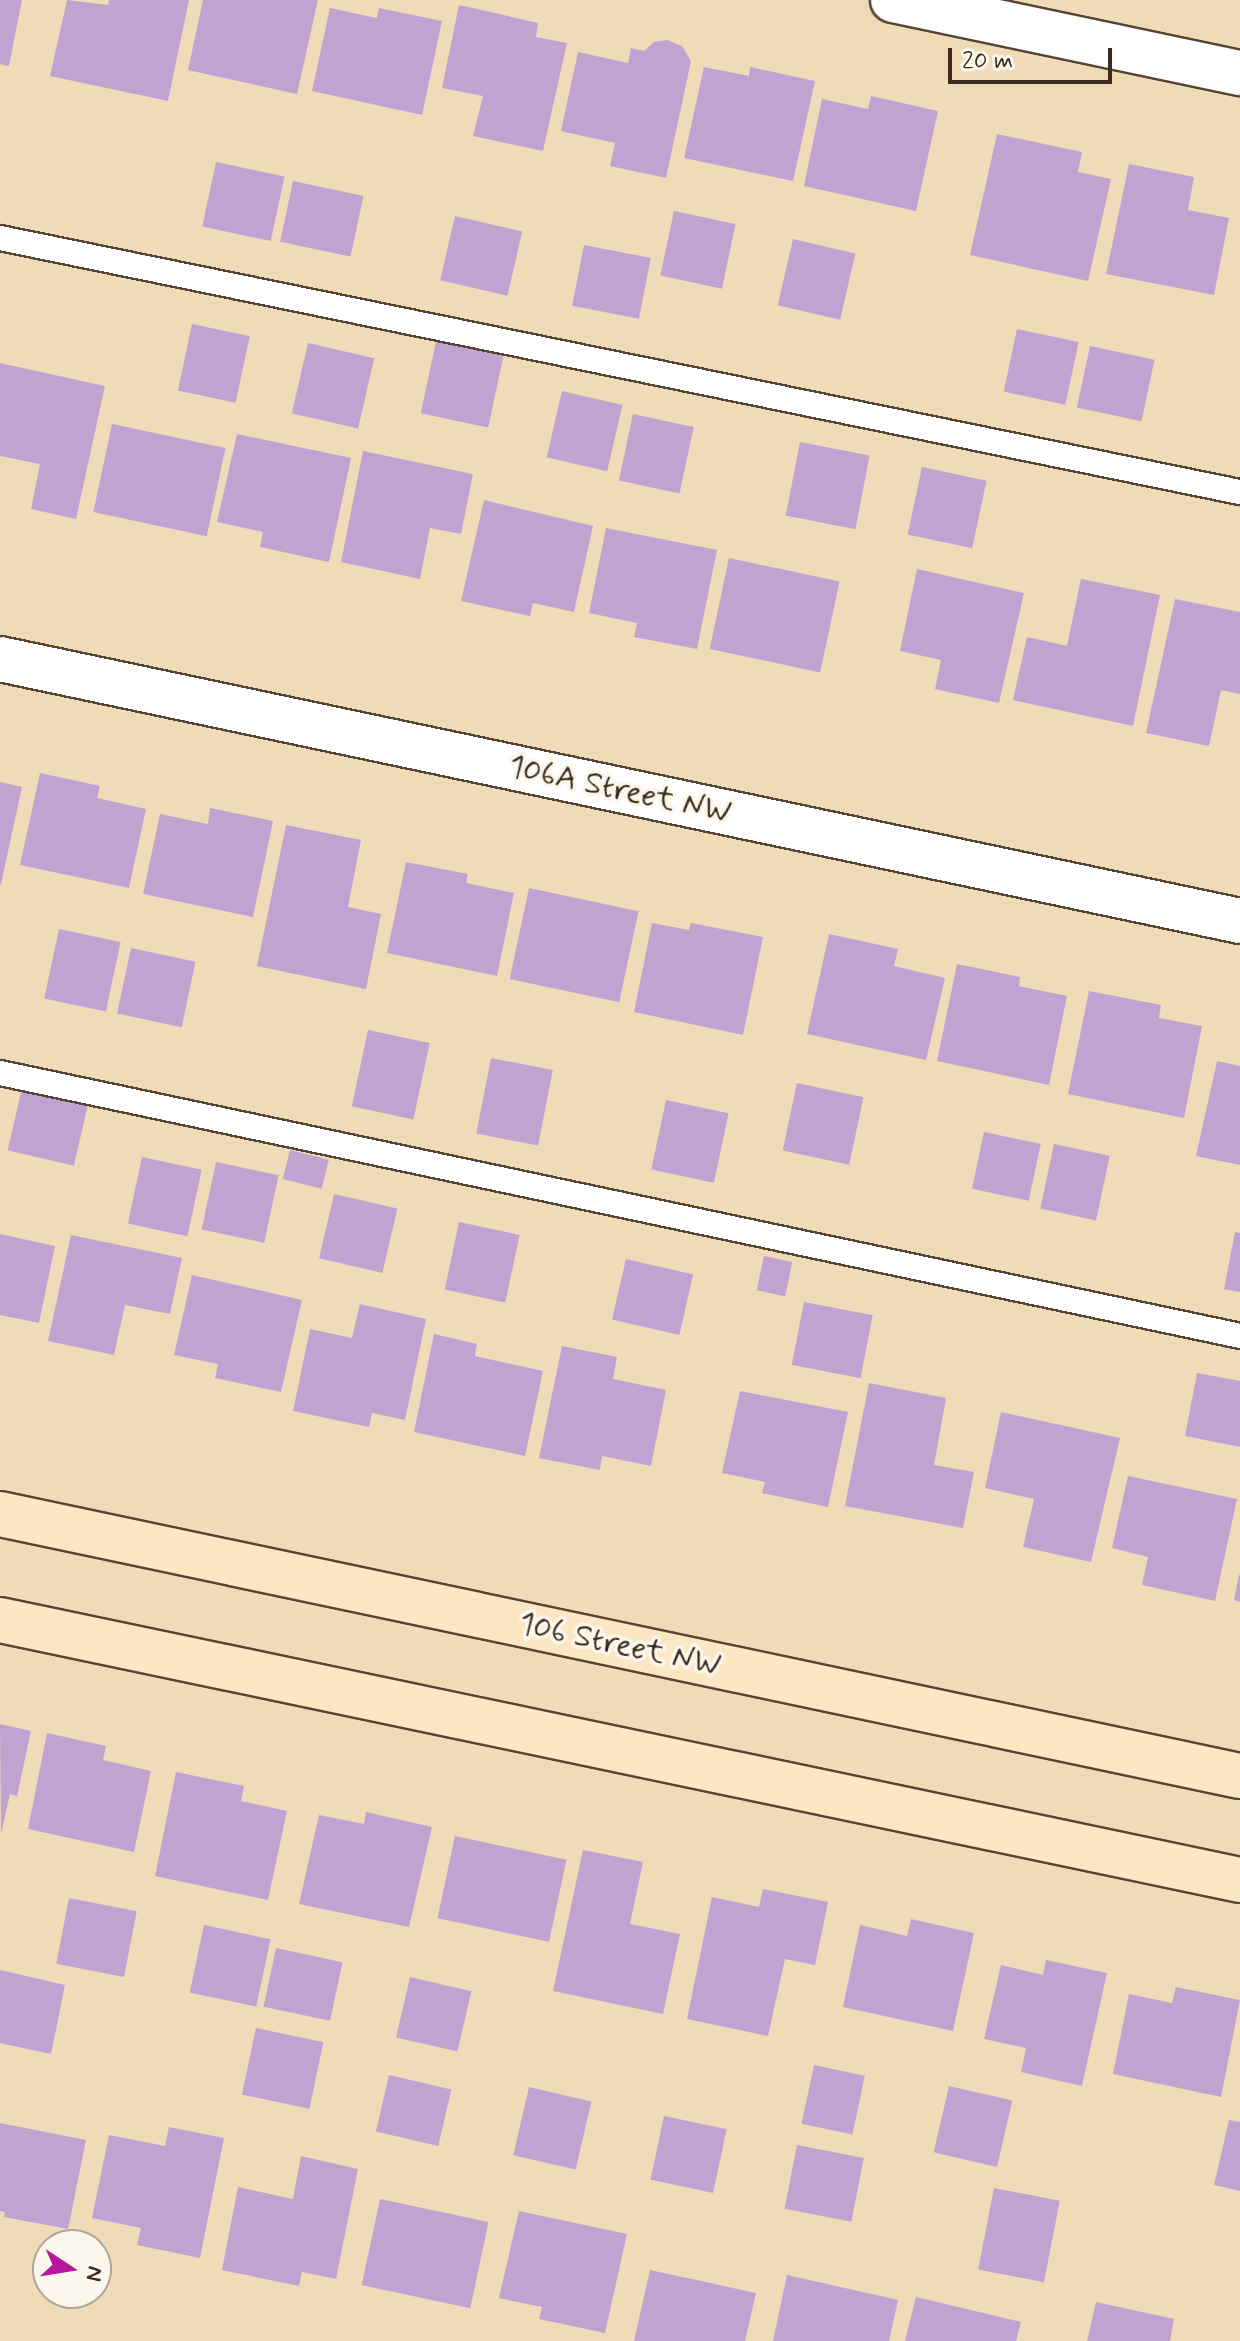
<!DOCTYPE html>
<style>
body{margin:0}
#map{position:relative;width:1240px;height:2341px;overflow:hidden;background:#f0dbb9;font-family:Mynerve,sans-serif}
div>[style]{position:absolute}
.building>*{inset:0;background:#bfa3d1;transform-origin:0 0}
.roads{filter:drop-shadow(2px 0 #564535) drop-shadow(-2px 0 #564535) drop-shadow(0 2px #564535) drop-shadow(0 -2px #564535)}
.lane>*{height:24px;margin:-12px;padding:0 12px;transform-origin:12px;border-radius:12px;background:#fff}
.street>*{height:44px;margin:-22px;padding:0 22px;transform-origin:22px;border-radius:22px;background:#fff}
.secondary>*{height:44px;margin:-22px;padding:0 22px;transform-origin:22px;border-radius:22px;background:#fbe7c3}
span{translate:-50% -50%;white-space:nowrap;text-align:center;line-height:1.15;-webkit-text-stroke:7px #fbf7ec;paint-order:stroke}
.street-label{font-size:32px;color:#3b2a1e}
.north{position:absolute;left:32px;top:2229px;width:80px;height:80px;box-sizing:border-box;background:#fbf7ec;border:2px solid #aea59a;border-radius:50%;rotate:102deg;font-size:22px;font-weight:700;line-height:32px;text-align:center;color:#3b2a1e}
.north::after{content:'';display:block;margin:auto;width:28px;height:36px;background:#b5179e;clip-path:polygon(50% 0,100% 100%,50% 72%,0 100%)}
.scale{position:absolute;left:948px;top:48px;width:164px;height:36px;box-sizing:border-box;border:4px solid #3b2a1e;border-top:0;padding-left:10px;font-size:24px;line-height:28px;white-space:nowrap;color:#3b2a1e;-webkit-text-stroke:6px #fbf7ec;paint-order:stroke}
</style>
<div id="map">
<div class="building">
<i style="clip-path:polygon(0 0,22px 0,9px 66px,0 64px)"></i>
<i style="clip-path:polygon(67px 0,108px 5px,109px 0,189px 0,168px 101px,50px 76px)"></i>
<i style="clip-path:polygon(203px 0,318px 0,297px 94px,188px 70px)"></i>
<i style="clip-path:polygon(459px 5px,538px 23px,536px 37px,567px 43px,543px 151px,473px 136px,483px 96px,442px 88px)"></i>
<i style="clip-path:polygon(330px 8px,377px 18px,379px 8px,442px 21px,422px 115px,312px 91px)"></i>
<i style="clip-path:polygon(667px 40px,682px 46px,691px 61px,666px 178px,610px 166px,615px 143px,561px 131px,578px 52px,628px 63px,631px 48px,644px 51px,654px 42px)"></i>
<i style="clip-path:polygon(704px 67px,749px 76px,750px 67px,815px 81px,793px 181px,684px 158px)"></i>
<i style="clip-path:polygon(871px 96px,938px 111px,916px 211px,804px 186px,822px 99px,868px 109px)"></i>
<i style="clip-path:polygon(997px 134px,1082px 152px,1078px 172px,1111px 179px,1088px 281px,970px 255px)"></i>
<i style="left:216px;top:162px;width:70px;height:66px;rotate:12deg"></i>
<i style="clip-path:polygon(1129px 164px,1194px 177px,1188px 210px,1229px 218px,1214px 295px,1106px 274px)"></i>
<i style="left:293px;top:181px;width:72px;height:62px;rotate:12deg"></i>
<i style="left:674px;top:211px;width:63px;height:66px;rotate:12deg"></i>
<i style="left:455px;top:216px;width:69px;height:66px;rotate:13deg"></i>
<i style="left:793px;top:239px;width:64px;height:68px;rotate:13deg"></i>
<i style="left:584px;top:245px;width:68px;height:62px;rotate:11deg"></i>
<i style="left:192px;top:324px;width:59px;height:68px;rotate:12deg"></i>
<i style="left:1017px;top:329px;width:63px;height:64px;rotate:12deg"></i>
<i style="left:438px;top:332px;width:69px;height:83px;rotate:12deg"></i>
<i style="left:308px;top:343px;width:68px;height:72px;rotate:13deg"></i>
<i style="left:1090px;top:346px;width:66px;height:63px;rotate:12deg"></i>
<i style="clip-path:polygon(0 363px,105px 386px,76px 519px,31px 509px,40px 464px,0 456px)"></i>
<i style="left:562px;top:391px;width:62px;height:68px;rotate:13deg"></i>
<i style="left:633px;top:414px;width:62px;height:68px;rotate:12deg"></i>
<i style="left:112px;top:424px;width:116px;height:90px;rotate:12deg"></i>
<i style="clip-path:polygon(237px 434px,351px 458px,329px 562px,260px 547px,263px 532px,217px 522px)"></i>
<i style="left:800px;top:442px;width:71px;height:75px;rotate:11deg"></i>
<i style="clip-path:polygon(363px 451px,473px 474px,461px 534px,430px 528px,420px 579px,341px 562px)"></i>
<i style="left:922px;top:467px;width:66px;height:69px;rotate:12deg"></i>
<i style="clip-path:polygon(484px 500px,593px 526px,574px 612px,533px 603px,530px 616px,461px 601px)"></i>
<i style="clip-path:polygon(606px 528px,717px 550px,697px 649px,634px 637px,637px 623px,589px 613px)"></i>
<i style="left:729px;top:558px;width:113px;height:93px;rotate:12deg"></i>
<i style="clip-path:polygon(917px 569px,1024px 593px,999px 703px,935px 689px,941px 660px,900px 651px)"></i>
<i style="clip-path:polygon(1081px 579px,1160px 595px,1133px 726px,1013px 700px,1027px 637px,1067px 646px)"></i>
<i style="clip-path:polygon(1175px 599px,1240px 612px,1240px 694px,1221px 690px,1209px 746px,1146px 733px)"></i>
<i style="clip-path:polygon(40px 773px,100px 786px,97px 798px,146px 809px,129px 888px,20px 865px)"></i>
<i style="clip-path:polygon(0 782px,22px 787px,1px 884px,0 884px)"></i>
<i style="clip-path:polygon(210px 808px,273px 821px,253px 917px,143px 894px,160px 814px,208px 824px)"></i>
<i style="clip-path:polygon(286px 825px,361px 840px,348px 907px,381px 914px,366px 989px,257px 966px)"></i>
<i style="clip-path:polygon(406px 862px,468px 874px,466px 883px,514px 893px,497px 976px,387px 953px)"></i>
<i style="left:529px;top:888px;width:112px;height:93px;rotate:12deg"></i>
<i style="clip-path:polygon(652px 923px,689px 930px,691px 923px,763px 937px,743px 1035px,634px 1012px)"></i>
<i style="left:59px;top:929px;width:63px;height:71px;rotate:12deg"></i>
<i style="clip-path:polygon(829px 934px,898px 949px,894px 966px,945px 978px,926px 1060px,807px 1034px)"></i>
<i style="left:131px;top:948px;width:66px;height:67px;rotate:12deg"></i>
<i style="clip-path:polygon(957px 964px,1020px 977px,1019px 986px,1067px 996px,1049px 1085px,937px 1061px)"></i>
<i style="clip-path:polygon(1089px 991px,1161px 1005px,1159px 1018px,1202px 1026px,1184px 1118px,1068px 1094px)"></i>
<i style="left:368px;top:1030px;width:63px;height:78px;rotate:12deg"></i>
<i style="left:491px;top:1058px;width:63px;height:77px;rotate:11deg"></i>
<i style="clip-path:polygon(1217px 1061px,1240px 1066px,1240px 1165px,1196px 1156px)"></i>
<i style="left:797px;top:1083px;width:68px;height:69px;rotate:12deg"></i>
<i style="left:22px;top:1088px;width:68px;height:64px;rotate:13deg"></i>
<i style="left:666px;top:1100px;width:64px;height:71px;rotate:12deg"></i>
<i style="left:984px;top:1132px;width:58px;height:58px;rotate:12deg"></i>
<i style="left:1054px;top:1144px;width:57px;height:66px;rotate:12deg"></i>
<i style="left:290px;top:1150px;width:40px;height:30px;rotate:14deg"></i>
<i style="left:142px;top:1157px;width:61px;height:68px;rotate:12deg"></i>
<i style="left:216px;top:1162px;width:64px;height:69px;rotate:12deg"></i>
<i style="left:334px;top:1194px;width:65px;height:66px;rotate:13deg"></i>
<i style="left:459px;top:1222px;width:62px;height:69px;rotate:12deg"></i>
<i style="clip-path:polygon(1235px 1232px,1240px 1233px,1240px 1292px,1224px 1289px)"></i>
<i style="clip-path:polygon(0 1234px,55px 1246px,39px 1323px,0 1315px)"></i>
<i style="clip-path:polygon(71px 1235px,182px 1258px,170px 1314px,125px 1305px,114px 1355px,48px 1341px)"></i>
<i style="left:764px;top:1256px;width:29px;height:35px;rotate:12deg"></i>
<i style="left:626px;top:1259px;width:69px;height:62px;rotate:13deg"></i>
<i style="clip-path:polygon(192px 1275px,302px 1300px,281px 1392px,215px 1378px,218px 1364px,174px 1355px)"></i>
<i style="left:804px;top:1302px;width:70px;height:64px;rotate:11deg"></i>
<i style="clip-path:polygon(360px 1304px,426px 1319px,405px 1420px,372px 1413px,369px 1427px,293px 1411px,310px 1329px,352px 1338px)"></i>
<i style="clip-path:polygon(434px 1334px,477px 1344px,475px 1356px,543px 1371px,525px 1456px,414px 1432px)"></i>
<i style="clip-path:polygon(562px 1346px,617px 1357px,613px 1379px,666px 1390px,651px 1466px,602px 1456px,600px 1470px,539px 1458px)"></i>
<i style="clip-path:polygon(1197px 1373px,1240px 1381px,1240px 1447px,1185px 1436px)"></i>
<i style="clip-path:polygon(869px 1383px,946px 1398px,934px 1465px,974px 1472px,963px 1528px,845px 1506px)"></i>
<i style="clip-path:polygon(740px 1391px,848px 1412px,828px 1507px,762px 1493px,765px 1482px,722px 1473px)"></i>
<i style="clip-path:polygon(1001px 1412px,1120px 1438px,1091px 1562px,1023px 1547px,1034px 1499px,985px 1488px)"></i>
<i style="clip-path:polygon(1128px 1476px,1237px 1499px,1215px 1601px,1142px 1585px,1148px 1557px,1112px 1548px)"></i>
<i style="clip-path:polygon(1239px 1575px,1240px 1575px,1240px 1602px,1234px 1600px)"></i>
<i style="clip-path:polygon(0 1724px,31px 1731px,17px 1796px,10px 1794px,1px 1834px)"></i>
<i style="clip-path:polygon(47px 1733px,106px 1746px,103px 1760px,151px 1771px,134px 1852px,28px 1829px)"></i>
<i style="clip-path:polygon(176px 1772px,244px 1786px,241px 1801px,287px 1811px,268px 1900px,155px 1876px)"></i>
<i style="clip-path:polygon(366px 1812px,432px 1827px,409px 1927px,299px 1904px,319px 1815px,364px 1824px)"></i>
<i style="left:455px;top:1836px;width:114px;height:84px;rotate:12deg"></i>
<i style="clip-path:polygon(583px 1850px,643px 1862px,630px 1924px,680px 1934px,663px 2014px,553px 1991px)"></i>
<i style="clip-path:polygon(763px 1889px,828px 1902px,815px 1965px,785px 1959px,768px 2036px,687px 2019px,712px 1897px,759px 1907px)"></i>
<i style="left:69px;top:1898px;width:69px;height:67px;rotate:11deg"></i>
<i style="clip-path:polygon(911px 1919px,974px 1933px,953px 2031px,843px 2007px,860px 1925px,907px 1936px)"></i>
<i style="left:204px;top:1925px;width:68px;height:69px;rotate:12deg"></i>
<i style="left:276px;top:1948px;width:68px;height:60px;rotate:12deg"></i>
<i style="clip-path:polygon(1046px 1960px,1107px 1973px,1082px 2086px,1021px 2072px,1026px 2048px,984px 2039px,1001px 1965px,1043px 1975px)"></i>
<i style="clip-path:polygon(0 1970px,65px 1985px,51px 2054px,0 2043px)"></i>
<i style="left:410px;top:1977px;width:63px;height:62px;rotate:13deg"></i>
<i style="clip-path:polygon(1176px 1987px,1240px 2000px,1221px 2097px,1113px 2074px,1129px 1994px,1172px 2003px)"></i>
<i style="left:256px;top:2028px;width:69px;height:68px;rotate:12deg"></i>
<i style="left:814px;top:2065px;width:52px;height:60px;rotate:12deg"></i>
<i style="left:389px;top:2075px;width:64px;height:58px;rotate:13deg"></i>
<i style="left:949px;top:2086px;width:65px;height:68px;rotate:13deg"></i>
<i style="left:529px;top:2087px;width:64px;height:70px;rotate:13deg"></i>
<i style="left:664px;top:2116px;width:64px;height:65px;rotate:12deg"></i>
<i style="clip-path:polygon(1229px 2120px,1240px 2122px,1240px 2191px,1214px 2185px)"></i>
<i style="clip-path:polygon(0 2123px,86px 2140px,68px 2229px,4px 2217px,5px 2212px,0 2211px)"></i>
<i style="clip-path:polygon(169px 2127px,224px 2138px,200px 2258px,137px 2245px,141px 2228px,92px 2218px,109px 2135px,165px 2146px)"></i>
<i style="left:797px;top:2145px;width:68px;height:65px;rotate:11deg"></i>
<i style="clip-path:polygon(301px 2156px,358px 2169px,336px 2279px,302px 2272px,299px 2286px,222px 2270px,238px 2187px,293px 2199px)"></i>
<i style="left:994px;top:2188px;width:67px;height:83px;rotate:11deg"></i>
<i style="left:380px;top:2199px;width:111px;height:88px;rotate:12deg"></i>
<i style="clip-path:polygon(519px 2211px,627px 2234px,605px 2333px,539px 2319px,542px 2307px,499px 2298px)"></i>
<i style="clip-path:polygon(650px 2270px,756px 2293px,745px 2341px,634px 2341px)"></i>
<i style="clip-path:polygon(787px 2275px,898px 2300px,889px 2341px,773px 2341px)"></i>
<i style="clip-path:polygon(916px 2297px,1021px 2322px,1016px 2341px,905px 2341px)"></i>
<i style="clip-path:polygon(1096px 2302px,1174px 2319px,1170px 2341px,1087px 2341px)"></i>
</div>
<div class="roads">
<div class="lane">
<i style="left:0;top:238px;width:1266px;rotate:11.58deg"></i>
<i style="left:0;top:1073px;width:1268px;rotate:11.97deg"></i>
</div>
<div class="street">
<i style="left:893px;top:0;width:355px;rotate:11.9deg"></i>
<i style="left:0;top:659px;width:1267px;rotate:11.93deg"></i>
</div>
<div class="secondary">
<i style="left:0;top:1514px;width:1267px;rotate:11.93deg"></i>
<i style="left:0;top:1620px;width:1267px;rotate:11.84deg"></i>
</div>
</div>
<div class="street-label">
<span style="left:620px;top:790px;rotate:12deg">106A Street NW</span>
<span style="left:620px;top:1645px;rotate:12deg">106 Street NW</span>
</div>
<div class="north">N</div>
<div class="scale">20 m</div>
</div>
